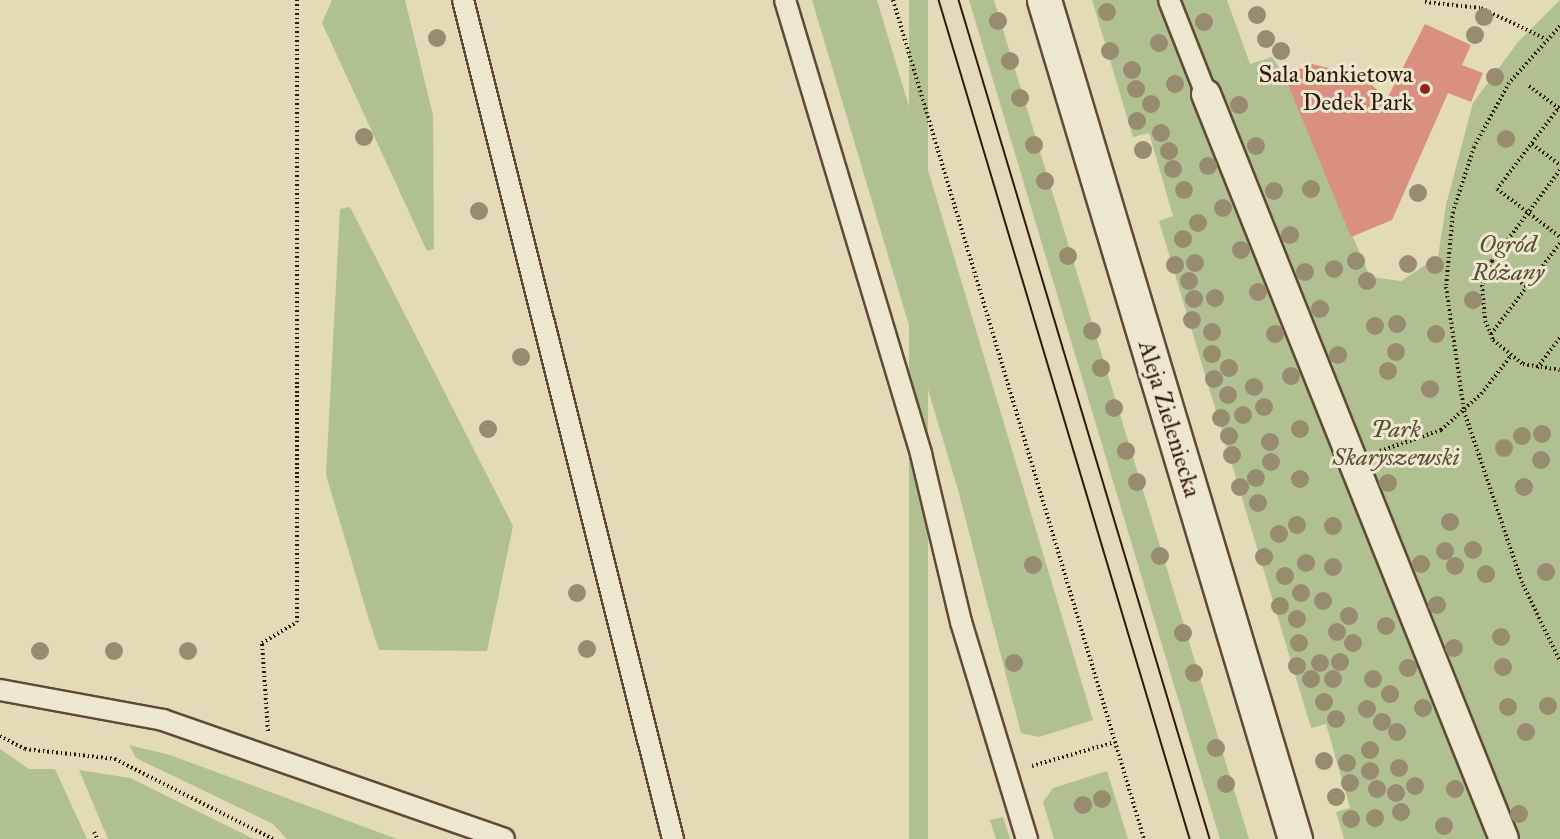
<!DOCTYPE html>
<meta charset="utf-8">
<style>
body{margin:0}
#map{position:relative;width:1560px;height:839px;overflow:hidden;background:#e3dab7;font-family:"IM FELL Great Primer",serif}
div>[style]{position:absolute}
.green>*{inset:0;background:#b1c090;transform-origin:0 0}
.building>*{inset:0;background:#d99080}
.path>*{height:4px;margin-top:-2px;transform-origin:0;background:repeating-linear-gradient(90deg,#321a0a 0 1.5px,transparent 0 4.5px)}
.roads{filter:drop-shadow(2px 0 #5e4a35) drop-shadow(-2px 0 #5e4a35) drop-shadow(0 2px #5e4a35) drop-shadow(0 -2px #5e4a35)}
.service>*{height:20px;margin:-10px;padding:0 10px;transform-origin:10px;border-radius:10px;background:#ede7d0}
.pedestrian>*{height:28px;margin:-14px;padding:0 14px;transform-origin:14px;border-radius:14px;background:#ede7d0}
.tertiary>*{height:33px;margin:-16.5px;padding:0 16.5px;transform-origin:16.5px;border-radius:16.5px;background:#ede7d0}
.tram>*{height:1.5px;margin:-0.75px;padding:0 0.75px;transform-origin:0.75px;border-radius:0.75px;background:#321a0a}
.trees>*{width:18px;height:18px;margin:-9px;border-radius:50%;background:#978c6e}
.dots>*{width:16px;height:16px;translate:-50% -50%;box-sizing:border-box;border:3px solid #ede7d0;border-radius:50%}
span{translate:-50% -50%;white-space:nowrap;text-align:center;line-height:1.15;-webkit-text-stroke:6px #ede7d0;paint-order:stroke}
.poi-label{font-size:24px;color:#321a0a}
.right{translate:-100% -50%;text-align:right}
.park-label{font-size:24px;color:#584c32;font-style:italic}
.street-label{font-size:24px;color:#321a0a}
</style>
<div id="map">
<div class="green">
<i style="clip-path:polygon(332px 0,405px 0,433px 115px,434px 249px,427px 251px,322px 23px)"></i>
<i style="clip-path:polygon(812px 0,877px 0,1093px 720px,1039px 737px,1021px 733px,958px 490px)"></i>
<i style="left:909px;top:0;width:19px;height:876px"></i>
<i style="clip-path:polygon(969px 0,994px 0,1249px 839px,1220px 839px)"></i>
<i style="clip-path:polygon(1092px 0,1227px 0,1250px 64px,1272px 57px,1284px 75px,1370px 277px,1401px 281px,1438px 257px,1446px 205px,1473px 103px,1518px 42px,1560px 0,1560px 839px,1344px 839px,1336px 812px,1350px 808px,1326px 724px,1311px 728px,1159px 221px,1173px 216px,1149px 133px,1133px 137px)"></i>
<i style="clip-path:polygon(350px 207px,513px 526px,487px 651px,379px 650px,370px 623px,326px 475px,340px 209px)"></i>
<i style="clip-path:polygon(129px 745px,170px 755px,397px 839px,287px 839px,273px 824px,136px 758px)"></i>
<i style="clip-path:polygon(0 749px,29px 769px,55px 769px,87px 839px,0 839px)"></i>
<i style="clip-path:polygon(79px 770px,130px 778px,254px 839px,108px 839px)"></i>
<i style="clip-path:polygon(1107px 771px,1128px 839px,1054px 839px,1043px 802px,1053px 788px)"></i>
<i style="clip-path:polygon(1003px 817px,1010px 839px,996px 839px,990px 820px)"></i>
</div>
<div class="building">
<i style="clip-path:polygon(1425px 24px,1471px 45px,1462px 65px,1483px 73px,1471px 102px,1448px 93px,1392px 220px,1351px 237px,1284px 75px,1312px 64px,1362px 76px,1387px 99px)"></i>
</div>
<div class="path">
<i style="left:893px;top:0;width:876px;rotate:73.34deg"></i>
<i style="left:1425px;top:2px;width:56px;rotate:6.1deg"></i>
<i style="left:1481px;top:8px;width:72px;rotate:25.5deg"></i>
<i style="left:1560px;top:26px;width:76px;rotate:131.8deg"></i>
<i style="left:1509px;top:83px;width:73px;rotate:118.7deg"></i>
<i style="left:1474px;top:147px;width:68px;rotate:107.9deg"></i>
<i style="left:1453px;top:212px;width:75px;rotate:95.3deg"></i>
<i style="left:1446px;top:287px;width:125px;rotate:81.7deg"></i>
<i style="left:1464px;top:411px;width:184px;rotate:71.3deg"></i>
<i style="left:1523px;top:585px;width:85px;rotate:64deg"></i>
<i style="left:1529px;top:86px;width:38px;rotate:37deg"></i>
<i style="left:1560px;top:106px;width:104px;rotate:127.2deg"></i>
<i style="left:1497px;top:189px;width:79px;rotate:37.3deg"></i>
<i style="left:1532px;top:144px;width:35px;rotate:37deg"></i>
<i style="left:1560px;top:170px;width:114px;rotate:126.8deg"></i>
<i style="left:1492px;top:261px;width:26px;rotate:113deg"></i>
<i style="left:1482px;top:285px;width:36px;rotate:85deg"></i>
<i style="left:1485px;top:321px;width:21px;rotate:67deg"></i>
<i style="left:1493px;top:340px;width:38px;rotate:39deg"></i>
<i style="left:1523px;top:364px;width:37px;rotate:9deg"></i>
<i style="left:1492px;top:261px;width:44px;rotate:36.6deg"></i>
<i style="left:1491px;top:334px;width:114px;rotate:-52.8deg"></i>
<i style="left:1537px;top:368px;width:38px;rotate:-53deg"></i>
<i style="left:1380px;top:451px;width:65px;rotate:-19deg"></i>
<i style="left:1441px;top:430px;width:54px;rotate:-42deg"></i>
<i style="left:1481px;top:394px;width:47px;rotate:-51.9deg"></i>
<i style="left:268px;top:731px;width:88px;rotate:-93.9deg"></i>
<i style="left:262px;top:643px;width:41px;rotate:-31deg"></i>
<i style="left:297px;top:622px;width:622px;rotate:-90deg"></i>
<i style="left:0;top:736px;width:28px;rotate:27deg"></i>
<i style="left:25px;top:749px;width:91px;rotate:6.3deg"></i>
<i style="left:115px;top:759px;width:177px;rotate:26.9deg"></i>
<i style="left:1032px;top:766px;width:86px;rotate:-16.1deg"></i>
<i style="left:94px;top:832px;width:8px;rotate:67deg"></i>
</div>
<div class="roads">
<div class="service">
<i style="left:463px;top:0;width:865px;rotate:75.95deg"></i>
<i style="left:785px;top:0;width:474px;rotate:73.3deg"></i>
<i style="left:921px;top:454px;width:173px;rotate:76.6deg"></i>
<i style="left:961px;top:622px;width:227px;rotate:73.1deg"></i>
<i style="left:1169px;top:0;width:101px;rotate:68.5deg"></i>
<i style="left:0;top:690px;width:166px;rotate:10.4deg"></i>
<i style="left:163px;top:720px;width:361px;rotate:19.2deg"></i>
</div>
<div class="pedestrian">
<i style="left:1206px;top:94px;width:802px;rotate:68.2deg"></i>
</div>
<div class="tertiary">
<i style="left:1044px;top:0;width:876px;rotate:73.34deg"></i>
</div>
</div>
<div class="tram">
<i style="left:939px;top:0;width:876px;rotate:73.34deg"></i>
<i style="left:959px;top:0;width:876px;rotate:73.34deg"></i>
</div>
<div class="trees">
<i style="left:1107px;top:12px"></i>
<i style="left:1257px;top:15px"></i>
<i style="left:1484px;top:17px"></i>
<i style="left:998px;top:21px"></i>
<i style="left:1204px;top:22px"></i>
<i style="left:1475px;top:35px"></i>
<i style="left:437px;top:38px"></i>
<i style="left:1266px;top:39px"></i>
<i style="left:1159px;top:43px"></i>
<i style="left:1110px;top:51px"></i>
<i style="left:1281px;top:51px"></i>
<i style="left:1010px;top:61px"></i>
<i style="left:1132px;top:70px"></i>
<i style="left:1495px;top:77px"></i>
<i style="left:1175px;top:84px"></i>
<i style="left:1136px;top:89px"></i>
<i style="left:1020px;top:98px"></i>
<i style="left:1151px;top:104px"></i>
<i style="left:1239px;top:105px"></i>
<i style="left:1137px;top:121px"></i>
<i style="left:1161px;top:133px"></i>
<i style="left:364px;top:137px"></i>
<i style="left:1506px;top:139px"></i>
<i style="left:1034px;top:145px"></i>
<i style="left:1256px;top:146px"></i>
<i style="left:1143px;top:150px"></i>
<i style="left:1169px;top:151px"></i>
<i style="left:1208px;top:166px"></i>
<i style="left:1173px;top:169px"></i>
<i style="left:1045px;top:181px"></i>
<i style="left:1311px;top:189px"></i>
<i style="left:1184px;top:190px"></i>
<i style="left:1274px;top:191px"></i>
<i style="left:1418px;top:193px"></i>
<i style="left:1223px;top:208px"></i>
<i style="left:479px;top:211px"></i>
<i style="left:1198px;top:223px"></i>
<i style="left:1290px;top:235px"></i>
<i style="left:1183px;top:239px"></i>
<i style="left:1241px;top:250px"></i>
<i style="left:1068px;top:256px"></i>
<i style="left:1356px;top:261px"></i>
<i style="left:1195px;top:263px"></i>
<i style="left:1408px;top:264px"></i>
<i style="left:1175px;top:265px"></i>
<i style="left:1435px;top:265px"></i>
<i style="left:1334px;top:269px"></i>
<i style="left:1305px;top:272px"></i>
<i style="left:1189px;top:281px"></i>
<i style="left:1367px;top:281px"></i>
<i style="left:1258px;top:292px"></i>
<i style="left:1215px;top:298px"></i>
<i style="left:1194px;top:299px"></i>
<i style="left:1473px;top:300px"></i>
<i style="left:1320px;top:309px"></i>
<i style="left:1192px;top:320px"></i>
<i style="left:1397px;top:324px"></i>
<i style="left:1375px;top:326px"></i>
<i style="left:1092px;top:331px"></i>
<i style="left:1212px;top:332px"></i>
<i style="left:1275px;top:334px"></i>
<i style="left:1436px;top:334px"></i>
<i style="left:1396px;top:352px"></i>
<i style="left:1212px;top:354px"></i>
<i style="left:1338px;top:355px"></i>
<i style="left:521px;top:357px"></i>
<i style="left:1101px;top:368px"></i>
<i style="left:1229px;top:368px"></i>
<i style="left:1388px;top:371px"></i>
<i style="left:1291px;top:376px"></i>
<i style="left:1214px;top:379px"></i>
<i style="left:1254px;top:387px"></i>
<i style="left:1430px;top:389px"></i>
<i style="left:1228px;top:395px"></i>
<i style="left:1264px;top:407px"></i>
<i style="left:1114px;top:408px"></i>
<i style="left:1243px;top:415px"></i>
<i style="left:1221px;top:418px"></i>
<i style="left:488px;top:429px"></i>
<i style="left:1300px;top:429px"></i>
<i style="left:1542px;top:434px"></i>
<i style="left:1229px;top:436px"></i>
<i style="left:1522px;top:436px"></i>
<i style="left:1270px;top:442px"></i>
<i style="left:1504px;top:448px"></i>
<i style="left:1126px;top:451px"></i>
<i style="left:1232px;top:455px"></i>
<i style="left:1541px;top:460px"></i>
<i style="left:1271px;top:462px"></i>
<i style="left:1256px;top:478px"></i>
<i style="left:1300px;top:479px"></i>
<i style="left:1137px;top:482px"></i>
<i style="left:1388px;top:483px"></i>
<i style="left:1240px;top:487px"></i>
<i style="left:1524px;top:487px"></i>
<i style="left:1258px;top:503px"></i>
<i style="left:1450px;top:522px"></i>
<i style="left:1297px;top:525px"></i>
<i style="left:1333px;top:526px"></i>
<i style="left:1279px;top:534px"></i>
<i style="left:1473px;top:550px"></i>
<i style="left:1445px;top:551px"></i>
<i style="left:1160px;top:556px"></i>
<i style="left:1264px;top:557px"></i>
<i style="left:1306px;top:563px"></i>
<i style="left:1421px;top:564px"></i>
<i style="left:1033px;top:565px"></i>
<i style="left:1455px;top:566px"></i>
<i style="left:1333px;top:567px"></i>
<i style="left:1546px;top:572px"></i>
<i style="left:1486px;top:574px"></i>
<i style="left:1285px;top:576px"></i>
<i style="left:577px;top:593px"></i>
<i style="left:1301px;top:593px"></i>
<i style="left:1323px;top:601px"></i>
<i style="left:1437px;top:605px"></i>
<i style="left:1280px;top:606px"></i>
<i style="left:1349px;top:616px"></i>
<i style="left:1297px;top:619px"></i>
<i style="left:1386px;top:626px"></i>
<i style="left:1337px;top:632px"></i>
<i style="left:1183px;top:633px"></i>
<i style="left:1501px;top:637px"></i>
<i style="left:1299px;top:643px"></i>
<i style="left:1353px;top:643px"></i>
<i style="left:1454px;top:648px"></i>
<i style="left:587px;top:649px"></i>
<i style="left:40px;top:651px"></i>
<i style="left:114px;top:651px"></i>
<i style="left:188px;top:651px"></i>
<i style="left:1340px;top:662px"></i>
<i style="left:1014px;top:663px"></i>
<i style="left:1320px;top:663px"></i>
<i style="left:1297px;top:666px"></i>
<i style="left:1503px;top:667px"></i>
<i style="left:1408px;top:668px"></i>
<i style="left:1194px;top:673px"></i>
<i style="left:1311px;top:679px"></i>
<i style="left:1333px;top:679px"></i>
<i style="left:1373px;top:679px"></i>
<i style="left:1390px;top:694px"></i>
<i style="left:1324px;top:702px"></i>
<i style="left:1548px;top:706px"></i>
<i style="left:1508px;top:707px"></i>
<i style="left:1423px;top:708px"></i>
<i style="left:1367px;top:709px"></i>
<i style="left:1336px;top:719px"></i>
<i style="left:1382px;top:722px"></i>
<i style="left:1397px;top:732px"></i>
<i style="left:1526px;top:732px"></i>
<i style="left:1216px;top:748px"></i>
<i style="left:1370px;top:750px"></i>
<i style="left:1324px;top:761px"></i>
<i style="left:1347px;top:763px"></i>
<i style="left:1399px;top:768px"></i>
<i style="left:1370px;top:771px"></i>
<i style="left:1350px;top:783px"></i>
<i style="left:1226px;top:784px"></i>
<i style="left:1415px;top:786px"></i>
<i style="left:1377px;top:789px"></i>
<i style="left:1455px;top:789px"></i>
<i style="left:1396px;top:793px"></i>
<i style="left:1336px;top:797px"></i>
<i style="left:1102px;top:799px"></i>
<i style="left:1083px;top:805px"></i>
<i style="left:1401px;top:812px"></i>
<i style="left:1519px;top:814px"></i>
<i style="left:1375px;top:818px"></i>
<i style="left:1351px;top:819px"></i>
<i style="left:1444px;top:826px"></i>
</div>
<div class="dots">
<i style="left:1425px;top:89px;background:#8f2418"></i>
</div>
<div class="poi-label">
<span class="right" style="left:1413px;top:89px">Sala bankietowa<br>Dedek Park</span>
</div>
<div class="park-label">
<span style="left:1508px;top:259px">Ogród<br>Różany</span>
<span style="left:1396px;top:444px">Park<br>Skaryszewski</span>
</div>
<div class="street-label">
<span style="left:1169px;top:419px;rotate:73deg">Aleja Zieleniecka</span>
</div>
</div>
